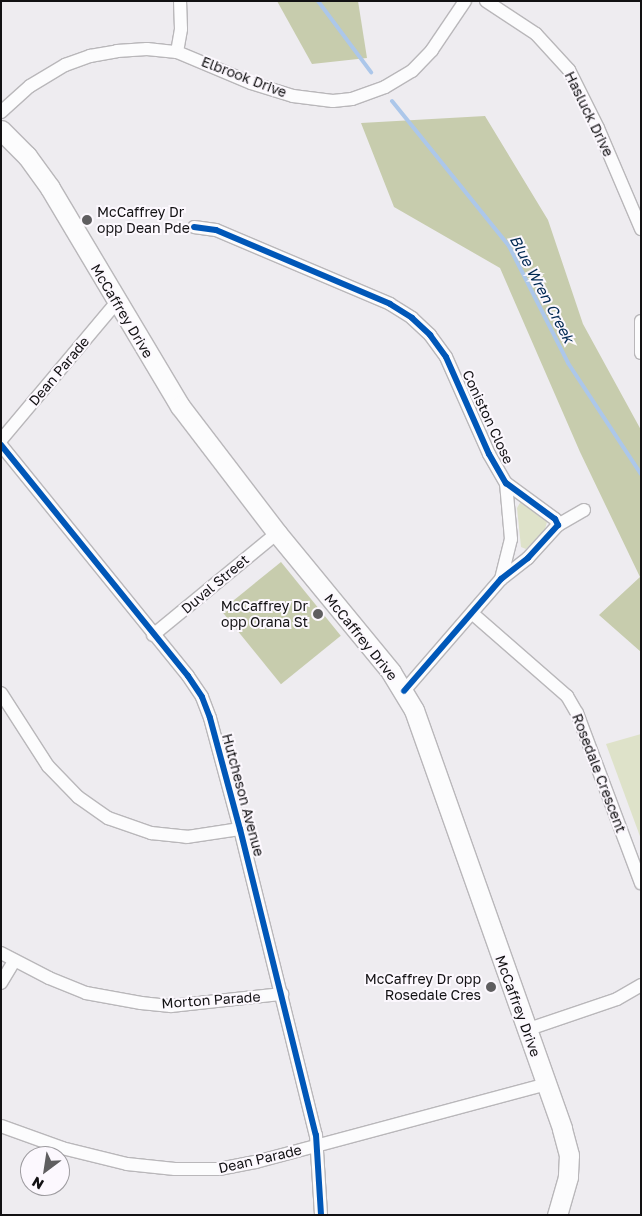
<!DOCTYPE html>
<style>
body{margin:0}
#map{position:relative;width:642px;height:1216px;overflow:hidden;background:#eeecf0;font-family:"Golos Text",sans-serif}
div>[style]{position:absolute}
.green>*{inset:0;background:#dee2c9}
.forest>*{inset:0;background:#c7ccad;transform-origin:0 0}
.stream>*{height:4px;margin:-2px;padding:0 2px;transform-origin:2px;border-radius:2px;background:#acc7ea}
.roads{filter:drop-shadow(1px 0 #b9b7ba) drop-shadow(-1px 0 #b9b7ba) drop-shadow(0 1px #b9b7ba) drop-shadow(0 -1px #b9b7ba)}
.street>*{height:12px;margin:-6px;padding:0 6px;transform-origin:6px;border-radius:6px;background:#fcfcfd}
.secondary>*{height:19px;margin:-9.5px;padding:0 9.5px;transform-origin:9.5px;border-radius:9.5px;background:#fcfcfd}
.cycleway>*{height:6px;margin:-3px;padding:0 3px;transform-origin:3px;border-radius:3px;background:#0057b8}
.dots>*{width:14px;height:14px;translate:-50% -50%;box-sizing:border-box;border:2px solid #fcf8fe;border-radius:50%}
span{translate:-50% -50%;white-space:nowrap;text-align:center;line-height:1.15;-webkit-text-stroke:4px #fcf8fe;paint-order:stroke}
.street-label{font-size:14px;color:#121113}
.poi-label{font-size:14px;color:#121113}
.left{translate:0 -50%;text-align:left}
.right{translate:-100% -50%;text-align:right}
.water-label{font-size:15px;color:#012953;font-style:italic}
.frame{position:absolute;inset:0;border:2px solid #121113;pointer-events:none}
.north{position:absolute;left:20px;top:1146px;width:50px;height:50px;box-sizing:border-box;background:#fcf8fe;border:1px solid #9e9ca0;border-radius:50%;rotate:211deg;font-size:14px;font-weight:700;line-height:20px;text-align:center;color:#121113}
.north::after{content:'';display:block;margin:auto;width:18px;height:22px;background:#5f5e60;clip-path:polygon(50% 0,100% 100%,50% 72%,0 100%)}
</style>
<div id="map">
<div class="green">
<i style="clip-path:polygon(521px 501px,547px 522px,545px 529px,526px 549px,521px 547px,517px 508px)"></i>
<i style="clip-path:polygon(641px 734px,641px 839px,606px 744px)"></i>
</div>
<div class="forest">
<i style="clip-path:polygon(277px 1px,358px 1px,367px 58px,312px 64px)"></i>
<i style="clip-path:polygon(485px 116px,548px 220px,583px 324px,641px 430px,641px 652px,599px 615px,640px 577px,580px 452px,500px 268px,394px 207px,361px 123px)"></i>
<i style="left:281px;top:562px;width:95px;height:77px;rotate:51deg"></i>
</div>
<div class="stream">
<i style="left:318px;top:1px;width:89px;rotate:53.3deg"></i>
<i style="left:392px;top:101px;width:186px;rotate:51.1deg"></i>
<i style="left:509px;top:246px;width:131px;rotate:63.2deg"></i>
<i style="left:568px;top:363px;width:133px;rotate:56.7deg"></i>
</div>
<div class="roads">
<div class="street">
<i style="left:486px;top:1px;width:60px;rotate:33.4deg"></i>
<i style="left:536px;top:34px;width:49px;rotate:47.5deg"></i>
<i style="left:569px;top:70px;width:65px;rotate:63.4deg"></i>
<i style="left:598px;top:128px;width:110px;rotate:66.9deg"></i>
<i style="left:177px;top:52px;width:23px;rotate:-80deg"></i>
<i style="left:181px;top:29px;width:28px;rotate:-92deg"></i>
<i style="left:1px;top:112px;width:39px;rotate:-42deg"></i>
<i style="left:30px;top:86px;width:41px;rotate:-31deg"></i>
<i style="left:65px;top:65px;width:27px;rotate:-20deg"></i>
<i style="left:90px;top:56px;width:27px;rotate:-10deg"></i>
<i style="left:117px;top:51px;width:30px;rotate:-4deg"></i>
<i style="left:147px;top:49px;width:30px;rotate:6deg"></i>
<i style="left:177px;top:52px;width:80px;rotate:22.7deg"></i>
<i style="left:251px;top:83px;width:44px;rotate:17.2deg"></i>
<i style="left:293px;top:96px;width:40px;rotate:7.1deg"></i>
<i style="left:333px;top:101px;width:19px;rotate:-6deg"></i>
<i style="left:352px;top:99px;width:35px;rotate:-20deg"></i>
<i style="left:385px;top:87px;width:31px;rotate:-31deg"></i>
<i style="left:412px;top:71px;width:29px;rotate:-46deg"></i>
<i style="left:432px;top:50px;width:59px;rotate:-56deg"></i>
<i style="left:194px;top:227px;width:22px;rotate:8deg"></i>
<i style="left:216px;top:230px;width:189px;rotate:23deg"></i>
<i style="left:390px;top:304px;width:26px;rotate:32deg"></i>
<i style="left:412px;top:318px;width:25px;rotate:43deg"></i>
<i style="left:430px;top:335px;width:27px;rotate:54deg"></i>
<i style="left:446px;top:357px;width:106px;rotate:66.1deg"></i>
<i style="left:489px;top:454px;width:34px;rotate:60deg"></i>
<i style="left:506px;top:483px;width:61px;rotate:36.3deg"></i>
<i style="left:555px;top:519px;width:7px;rotate:63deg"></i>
<i style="left:558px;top:525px;width:45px;rotate:132.3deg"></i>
<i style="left:528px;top:558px;width:34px;rotate:142deg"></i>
<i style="left:501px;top:579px;width:148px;rotate:130.9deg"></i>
<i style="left:641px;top:321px;width:32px;rotate:90deg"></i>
<i style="left:1px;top:440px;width:180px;rotate:-50deg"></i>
<i style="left:1px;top:445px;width:297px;rotate:51deg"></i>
<i style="left:188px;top:676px;width:25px;rotate:56deg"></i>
<i style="left:202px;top:697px;width:22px;rotate:69deg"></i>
<i style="left:210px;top:718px;width:115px;rotate:74.9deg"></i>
<i style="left:240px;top:829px;width:315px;rotate:76.1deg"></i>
<i style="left:316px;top:1135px;width:80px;rotate:86.4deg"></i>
<i style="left:558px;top:525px;width:30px;rotate:-30deg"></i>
<i style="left:501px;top:579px;width:41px;rotate:-76deg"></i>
<i style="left:511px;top:539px;width:56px;rotate:-95.1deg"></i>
<i style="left:473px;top:614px;width:125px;rotate:41.1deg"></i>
<i style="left:567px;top:696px;width:20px;rotate:60deg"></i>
<i style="left:577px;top:713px;width:182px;rotate:69.4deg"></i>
<i style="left:153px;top:635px;width:161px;rotate:-39.4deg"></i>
<i style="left:1px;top:693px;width:87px;rotate:57.2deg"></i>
<i style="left:48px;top:766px;width:43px;rotate:45.9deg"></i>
<i style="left:78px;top:797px;width:37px;rotate:35deg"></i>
<i style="left:108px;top:818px;width:46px;rotate:19.2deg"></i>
<i style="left:151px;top:833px;width:36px;rotate:6deg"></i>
<i style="left:187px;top:837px;width:54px;rotate:-8.6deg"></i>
<i style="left:1px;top:953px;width:54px;rotate:27.5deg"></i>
<i style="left:49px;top:978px;width:40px;rotate:22deg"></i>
<i style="left:86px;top:993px;width:56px;rotate:10.3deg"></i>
<i style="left:141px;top:1003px;width:30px;rotate:6deg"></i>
<i style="left:171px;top:1006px;width:112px;rotate:-6.2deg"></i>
<i style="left:1px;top:983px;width:26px;rotate:-59deg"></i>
<i style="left:526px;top:1030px;width:96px;rotate:-18.8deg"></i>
<i style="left:617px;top:999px;width:28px;rotate:-30deg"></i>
<i style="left:1px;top:1126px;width:65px;rotate:19.8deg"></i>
<i style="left:62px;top:1148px;width:67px;rotate:13.8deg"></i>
<i style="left:127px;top:1164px;width:48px;rotate:5.9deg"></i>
<i style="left:175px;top:1169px;width:44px"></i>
<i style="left:219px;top:1169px;width:38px;rotate:-11deg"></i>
<i style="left:256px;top:1162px;width:301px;rotate:-15deg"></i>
</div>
<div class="secondary">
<i style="left:1px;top:130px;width:37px;rotate:45deg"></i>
<i style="left:27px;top:156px;width:39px;rotate:54deg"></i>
<i style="left:50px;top:188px;width:254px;rotate:59.2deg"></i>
<i style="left:180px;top:406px;width:160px;rotate:52.6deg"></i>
<i style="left:277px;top:533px;width:180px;rotate:50.6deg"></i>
<i style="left:391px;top:672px;width:44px;rotate:58.8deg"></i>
<i style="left:414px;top:710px;width:444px;rotate:70.5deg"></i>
<i style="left:562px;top:1129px;width:27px;rotate:75deg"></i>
<i style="left:569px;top:1155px;width:22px;rotate:93deg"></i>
<i style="left:568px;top:1177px;width:40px;rotate:106deg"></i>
</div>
</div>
<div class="cycleway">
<i style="left:194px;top:227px;width:22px;rotate:8deg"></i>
<i style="left:216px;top:230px;width:189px;rotate:23deg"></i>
<i style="left:390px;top:304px;width:26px;rotate:32deg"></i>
<i style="left:412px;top:318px;width:25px;rotate:43deg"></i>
<i style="left:430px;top:335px;width:27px;rotate:54deg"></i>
<i style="left:446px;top:357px;width:106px;rotate:66.1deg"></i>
<i style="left:489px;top:454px;width:34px;rotate:60deg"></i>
<i style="left:506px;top:483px;width:61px;rotate:36.3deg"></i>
<i style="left:555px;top:519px;width:7px;rotate:63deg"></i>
<i style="left:558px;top:525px;width:45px;rotate:132.3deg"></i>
<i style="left:528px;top:558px;width:34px;rotate:142deg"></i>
<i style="left:501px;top:579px;width:148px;rotate:130.9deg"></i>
<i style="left:1px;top:445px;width:297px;rotate:51deg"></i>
<i style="left:188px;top:676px;width:25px;rotate:56deg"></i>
<i style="left:202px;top:697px;width:22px;rotate:69deg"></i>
<i style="left:210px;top:718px;width:115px;rotate:74.9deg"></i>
<i style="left:240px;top:829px;width:315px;rotate:76.1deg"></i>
<i style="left:316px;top:1135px;width:80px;rotate:86.4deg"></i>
</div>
<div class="dots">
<i style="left:87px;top:220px;background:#5f5e60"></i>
<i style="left:318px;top:614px;background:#5f5e60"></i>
<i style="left:491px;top:987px;background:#5f5e60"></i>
</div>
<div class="street-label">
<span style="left:244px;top:77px;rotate:21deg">Elbrook Drive</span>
<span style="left:589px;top:114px;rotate:64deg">Hasluck Drive</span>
<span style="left:122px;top:311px;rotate:59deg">McCaffrey Drive</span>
<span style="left:59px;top:371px;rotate:-50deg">Dean Parade</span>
<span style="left:488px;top:417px;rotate:65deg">Coniston Close</span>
<span style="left:215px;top:584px;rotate:-40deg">Duval Street</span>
<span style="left:361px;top:637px;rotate:51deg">McCaffrey Drive</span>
<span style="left:599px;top:773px;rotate:69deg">Rosedale Crescent</span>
<span style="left:243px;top:795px;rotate:75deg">Hutcheson Avenue</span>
<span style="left:211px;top:1000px;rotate:-4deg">Morton Parade</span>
<span style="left:518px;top:1006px;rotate:70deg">McCaffrey Drive</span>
<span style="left:260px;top:1159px;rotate:-13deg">Dean Parade</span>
</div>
<div class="poi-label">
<span class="left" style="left:97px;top:220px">McCaffrey Dr<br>opp Dean Pde</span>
<span class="right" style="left:308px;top:614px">McCaffrey Dr<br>opp Orana St</span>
<span class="right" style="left:481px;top:987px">McCaffrey Dr opp<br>Rosedale Cres</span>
</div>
<div class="water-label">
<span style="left:542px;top:289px;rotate:62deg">Blue Wren Creek</span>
</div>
<div class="frame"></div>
<div class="north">N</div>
</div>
